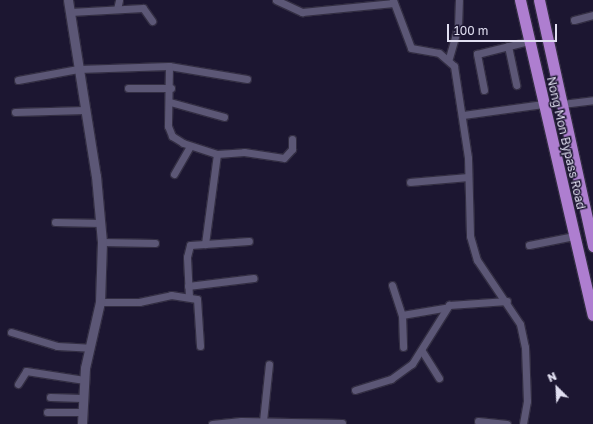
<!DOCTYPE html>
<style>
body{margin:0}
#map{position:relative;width:593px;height:424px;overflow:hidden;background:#1c1631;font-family:"Golos Text",sans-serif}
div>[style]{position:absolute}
.roads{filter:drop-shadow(1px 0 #332e43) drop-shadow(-1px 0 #332e43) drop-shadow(0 1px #332e43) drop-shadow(0 -1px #332e43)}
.minor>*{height:7px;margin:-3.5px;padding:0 3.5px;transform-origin:3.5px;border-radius:3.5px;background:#5c5776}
.tertiary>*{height:9px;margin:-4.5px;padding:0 4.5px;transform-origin:4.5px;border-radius:4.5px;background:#5c5776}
.trunk>*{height:11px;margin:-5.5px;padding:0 5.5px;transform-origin:5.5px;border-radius:5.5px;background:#ae7ed0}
span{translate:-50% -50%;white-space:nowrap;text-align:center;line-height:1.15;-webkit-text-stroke:3px #1c1631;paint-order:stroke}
.street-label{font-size:12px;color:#e1dff1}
.north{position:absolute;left:537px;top:368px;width:40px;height:40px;-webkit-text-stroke:3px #1c1631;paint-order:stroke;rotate:336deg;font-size:11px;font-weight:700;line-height:16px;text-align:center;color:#e1dff1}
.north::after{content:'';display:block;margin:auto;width:14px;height:18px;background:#e1dff1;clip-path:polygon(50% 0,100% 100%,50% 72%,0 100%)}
.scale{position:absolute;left:447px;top:24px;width:110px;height:18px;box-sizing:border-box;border:2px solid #e1dff1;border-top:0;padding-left:5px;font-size:12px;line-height:14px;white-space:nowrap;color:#e1dff1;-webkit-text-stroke:3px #1c1631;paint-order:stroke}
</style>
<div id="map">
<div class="roads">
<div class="minor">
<i style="left:276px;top:0;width:29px;rotate:25deg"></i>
<i style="left:302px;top:12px;width:92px;rotate:-5.6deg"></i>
<i style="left:393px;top:0;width:51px;rotate:69.4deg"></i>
<i style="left:411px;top:48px;width:28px;rotate:10deg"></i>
<i style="left:439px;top:53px;width:20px;rotate:41deg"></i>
<i style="left:454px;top:66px;width:93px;rotate:81.3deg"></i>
<i style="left:468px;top:158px;width:78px;rotate:88.5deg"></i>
<i style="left:470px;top:236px;width:25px;rotate:74deg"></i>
<i style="left:477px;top:260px;width:77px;rotate:56.1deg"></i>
<i style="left:520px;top:324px;width:24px;rotate:78deg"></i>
<i style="left:525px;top:347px;width:54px;rotate:87.9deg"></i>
<i style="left:527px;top:401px;width:23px;rotate:100deg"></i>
<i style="left:117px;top:9px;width:9px;rotate:-77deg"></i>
<i style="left:70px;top:12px;width:73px;rotate:-3.1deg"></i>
<i style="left:143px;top:8px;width:16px;rotate:55deg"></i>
<i style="left:574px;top:20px;width:20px;rotate:-15deg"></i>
<i style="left:508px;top:46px;width:40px;rotate:78deg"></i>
<i style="left:449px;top:58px;width:32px;rotate:-74deg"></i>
<i style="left:458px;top:27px;width:27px;rotate:-88deg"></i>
<i style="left:169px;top:66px;width:79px;rotate:9.5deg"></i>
<i style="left:18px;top:80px;width:61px;rotate:-10.4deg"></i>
<i style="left:78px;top:69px;width:91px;rotate:-1.9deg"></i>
<i style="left:169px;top:66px;width:60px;rotate:91deg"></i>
<i style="left:168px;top:126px;width:11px;rotate:68deg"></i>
<i style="left:172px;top:136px;width:13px;rotate:32deg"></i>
<i style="left:183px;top:143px;width:36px;rotate:18deg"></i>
<i style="left:217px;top:154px;width:91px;rotate:97.6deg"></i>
<i style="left:128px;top:88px;width:43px"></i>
<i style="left:484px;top:90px;width:37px;rotate:-101deg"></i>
<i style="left:477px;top:54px;width:54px;rotate:-14deg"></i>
<i style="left:170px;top:102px;width:56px;rotate:15.5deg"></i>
<i style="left:562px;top:104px;width:31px;rotate:-7deg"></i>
<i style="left:15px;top:112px;width:70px;rotate:-1.6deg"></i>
<i style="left:463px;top:115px;width:81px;rotate:-7.8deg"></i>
<i style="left:217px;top:154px;width:27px;rotate:-4deg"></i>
<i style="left:244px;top:152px;width:40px;rotate:8.5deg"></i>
<i style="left:284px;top:158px;width:12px;rotate:-48deg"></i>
<i style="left:292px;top:149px;width:10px;rotate:-90deg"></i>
<i style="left:174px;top:174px;width:32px;rotate:-60deg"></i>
<i style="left:410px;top:182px;width:58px;rotate:-4.9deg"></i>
<i style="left:55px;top:222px;width:46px;rotate:1.2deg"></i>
<i style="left:102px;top:242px;width:53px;rotate:1.1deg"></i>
<i style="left:529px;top:245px;width:46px;rotate:-11.3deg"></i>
<i style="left:392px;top:285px;width:32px;rotate:72deg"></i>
<i style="left:402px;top:315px;width:32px;rotate:88deg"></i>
<i style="left:188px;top:286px;width:66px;rotate:-6.9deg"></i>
<i style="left:189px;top:297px;width:40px;rotate:-92.9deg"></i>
<i style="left:187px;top:257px;width:12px;rotate:-76deg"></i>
<i style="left:190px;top:245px;width:59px;rotate:-3.9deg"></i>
<i style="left:100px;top:302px;width:39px"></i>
<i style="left:139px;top:302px;width:33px;rotate:-12deg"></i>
<i style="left:171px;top:295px;width:26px;rotate:9deg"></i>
<i style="left:197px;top:299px;width:47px;rotate:86.3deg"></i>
<i style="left:402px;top:315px;width:43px;rotate:-9.5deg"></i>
<i style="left:11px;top:332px;width:48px;rotate:16.9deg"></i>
<i style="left:57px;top:346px;width:33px;rotate:3deg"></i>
<i style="left:422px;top:351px;width:32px;rotate:58deg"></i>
<i style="left:18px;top:384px;width:15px;rotate:-58deg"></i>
<i style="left:26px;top:371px;width:59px;rotate:8.8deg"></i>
<i style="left:355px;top:390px;width:38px;rotate:-17deg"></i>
<i style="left:391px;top:379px;width:26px;rotate:-36deg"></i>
<i style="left:412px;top:364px;width:70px;rotate:-57.9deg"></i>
<i style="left:449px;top:305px;width:58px;rotate:-3.9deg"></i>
<i style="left:50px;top:397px;width:32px;rotate:2deg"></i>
<i style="left:47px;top:412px;width:35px"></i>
<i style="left:263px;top:421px;width:57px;rotate:-84deg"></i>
<i style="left:478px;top:421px;width:29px;rotate:6deg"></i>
<i style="left:212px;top:424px;width:29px;rotate:-6deg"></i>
<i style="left:241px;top:421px;width:101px;rotate:1.1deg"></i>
</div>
<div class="tertiary">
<i style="left:68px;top:0;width:178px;rotate:81deg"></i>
<i style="left:96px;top:176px;width:66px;rotate:84.8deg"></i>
<i style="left:102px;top:242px;width:60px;rotate:91.9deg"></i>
<i style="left:100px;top:302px;width:68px;rotate:102.8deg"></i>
<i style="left:85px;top:368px;width:56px;rotate:93.1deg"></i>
</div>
<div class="trunk">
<i style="left:520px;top:0;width:323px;rotate:77deg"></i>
<i style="left:539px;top:0;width:252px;rotate:77.6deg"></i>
</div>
</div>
<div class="street-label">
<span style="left:566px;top:143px;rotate:77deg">Nong Mon Bypass Road</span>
</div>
<div class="north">N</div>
<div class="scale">100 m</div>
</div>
